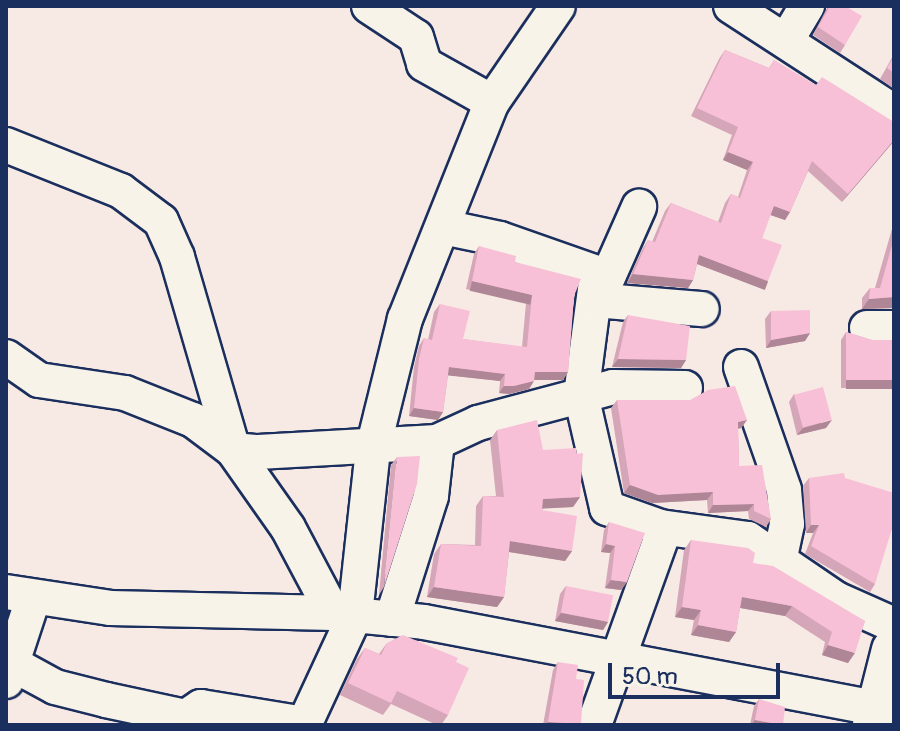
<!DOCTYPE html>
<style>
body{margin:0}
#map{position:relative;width:900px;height:731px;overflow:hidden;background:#f7e9e4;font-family:Pangolin,sans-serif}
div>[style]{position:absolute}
.roads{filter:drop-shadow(2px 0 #1b2f5e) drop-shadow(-2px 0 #1b2f5e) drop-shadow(0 2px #1b2f5e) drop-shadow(0 -2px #1b2f5e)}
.minor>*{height:34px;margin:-17px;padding:0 17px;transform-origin:17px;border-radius:17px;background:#f7f3e8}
.highway>*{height:44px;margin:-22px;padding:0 22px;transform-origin:22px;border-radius:22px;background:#f7f3e8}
.wall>*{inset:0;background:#d5a5b8}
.shaded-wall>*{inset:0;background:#ae8696;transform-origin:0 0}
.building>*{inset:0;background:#f8c0d6;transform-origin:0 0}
span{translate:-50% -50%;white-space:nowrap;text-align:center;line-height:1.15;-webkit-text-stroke:8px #f7f3e8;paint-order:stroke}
.frame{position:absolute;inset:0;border:8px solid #1b2f5e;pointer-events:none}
.scale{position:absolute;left:608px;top:663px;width:172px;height:36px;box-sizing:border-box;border:4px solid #1b2f5e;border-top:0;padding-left:10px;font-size:24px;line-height:28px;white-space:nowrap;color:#1b2f5e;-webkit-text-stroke:6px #f7f3e8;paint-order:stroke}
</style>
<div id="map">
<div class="roads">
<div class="minor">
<i style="left:369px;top:6px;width:56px;rotate:33.4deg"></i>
<i style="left:416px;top:37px;width:28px;rotate:73deg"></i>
<i style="left:424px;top:64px;width:78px;rotate:29.2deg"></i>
<i style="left:731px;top:6px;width:194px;rotate:33deg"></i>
<i style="left:786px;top:41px;width:41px;rotate:-59deg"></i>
<i style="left:6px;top:145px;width:124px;rotate:21.8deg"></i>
<i style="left:121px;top:191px;width:50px;rotate:36.9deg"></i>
<i style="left:161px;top:221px;width:39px;rotate:66deg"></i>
<i style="left:177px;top:257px;width:201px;rotate:73.8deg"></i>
<i style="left:233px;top:450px;width:95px;rotate:54.8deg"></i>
<i style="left:288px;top:528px;width:96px;rotate:62.1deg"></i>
<i style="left:443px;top:227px;width:58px;rotate:11.9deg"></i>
<i style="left:500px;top:239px;width:114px;rotate:19.4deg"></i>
<i style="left:608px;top:277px;width:77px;rotate:-66.1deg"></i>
<i style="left:597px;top:274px;width:122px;rotate:97.5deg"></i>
<i style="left:581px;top:395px;width:116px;rotate:77deg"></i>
<i style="left:607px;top:508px;width:56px;rotate:19.7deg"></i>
<i style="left:660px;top:527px;width:89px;rotate:7.8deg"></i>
<i style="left:748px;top:539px;width:107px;rotate:34.3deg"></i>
<i style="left:836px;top:599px;width:64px;rotate:24.1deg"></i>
<i style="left:594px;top:300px;width:108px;rotate:4.8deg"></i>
<i style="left:867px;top:328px;width:27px"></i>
<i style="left:6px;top:357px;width:40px;rotate:34.9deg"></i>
<i style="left:39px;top:380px;width:87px;rotate:8.6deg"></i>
<i style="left:125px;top:393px;width:73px;rotate:21.7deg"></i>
<i style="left:193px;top:420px;width:50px;rotate:36.9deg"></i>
<i style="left:233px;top:450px;width:25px;rotate:5deg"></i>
<i style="left:258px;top:452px;width:179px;rotate:-3.2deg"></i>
<i style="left:437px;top:442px;width:45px;rotate:-24.9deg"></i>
<i style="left:478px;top:423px;width:140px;rotate:-14.9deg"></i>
<i style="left:613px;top:387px;width:72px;rotate:0.8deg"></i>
<i style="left:741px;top:367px;width:130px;rotate:70.7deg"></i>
<i style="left:784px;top:490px;width:34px;rotate:85deg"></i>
<i style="left:787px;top:524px;width:38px;rotate:102deg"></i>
<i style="left:6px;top:592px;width:105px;rotate:8.7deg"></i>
<i style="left:110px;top:608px;width:223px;rotate:1.3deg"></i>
<i style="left:333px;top:613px;width:91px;rotate:5.6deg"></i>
<i style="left:424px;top:622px;width:479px;rotate:10.8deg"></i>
<i style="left:392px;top:619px;width:129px;rotate:-72.4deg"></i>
<i style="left:431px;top:496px;width:54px;rotate:-83.7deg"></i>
<i style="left:11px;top:663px;width:50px;rotate:28.6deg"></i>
<i style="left:55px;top:687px;width:53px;rotate:14.3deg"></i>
<i style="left:106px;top:700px;width:82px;rotate:12deg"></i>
<i style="left:186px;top:717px;width:18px;rotate:-34deg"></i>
<i style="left:201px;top:707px;width:105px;rotate:9.3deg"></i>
<i style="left:6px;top:681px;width:86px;rotate:-71.8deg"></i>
<i style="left:304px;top:725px;width:121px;rotate:-65.1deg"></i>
<i style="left:355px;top:615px;width:168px;rotate:-83.8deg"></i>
<i style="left:373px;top:448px;width:133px;rotate:-76.1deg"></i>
<i style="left:405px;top:319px;width:234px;rotate:-68.2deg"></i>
<i style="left:492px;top:102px;width:116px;rotate:-55.5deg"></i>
<i style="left:594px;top:725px;width:209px;rotate:-70.2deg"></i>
</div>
<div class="highway">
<i style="left:875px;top:725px;width:77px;rotate:-75.8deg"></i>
</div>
</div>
<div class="wall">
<i style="clip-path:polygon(828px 6px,844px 6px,845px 45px,840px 53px,813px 35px)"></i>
<i style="clip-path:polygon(725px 50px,769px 68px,774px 60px,894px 141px,842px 202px,808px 171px,790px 212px,785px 220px,770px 215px,762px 238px,768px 281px,763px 289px,697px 264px,693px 280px,688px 288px,627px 283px,643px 248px,648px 240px,652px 242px,665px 211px,671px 203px,718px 222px,725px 203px,731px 194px,738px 197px,747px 170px,723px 160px,732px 135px,691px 116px,719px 59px)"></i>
<i style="clip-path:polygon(894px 54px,894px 89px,880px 79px)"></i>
<i style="clip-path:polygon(894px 222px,894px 308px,862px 309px,862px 298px,870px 288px,875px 288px)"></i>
<i style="clip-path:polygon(479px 246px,515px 262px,574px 296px,568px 372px,563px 380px,534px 380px,529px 389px,509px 394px,499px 393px,500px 381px,448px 375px,443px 412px,438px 420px,409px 416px,414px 367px,419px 346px,424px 338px,428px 340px,434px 312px,440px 304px,463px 339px,522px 347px,526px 303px,466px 289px,474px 254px)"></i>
<i style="clip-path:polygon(771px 311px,810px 333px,805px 341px,766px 348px,765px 319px)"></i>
<i style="clip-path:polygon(628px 315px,686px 360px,681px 368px,612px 367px,623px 322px)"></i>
<i style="clip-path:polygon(846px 332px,872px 340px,894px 340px,894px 394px,893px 394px,894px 388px,841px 388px,841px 340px)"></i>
<i style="clip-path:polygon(794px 394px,826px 428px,797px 435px,789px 402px)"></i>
<i style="clip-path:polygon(617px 400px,747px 420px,741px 428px,738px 429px,739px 466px,771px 519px,766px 527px,749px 519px,748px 511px,708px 513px,707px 500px,652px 503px,624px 493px,611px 408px)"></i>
<i style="clip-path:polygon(497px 430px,543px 450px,580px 497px,573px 507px,543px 508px,542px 510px,572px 551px,565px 561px,509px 552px,504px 597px,497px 607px,427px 597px,434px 554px,441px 544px,475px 545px,476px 506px,483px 496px,496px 496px,490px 440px)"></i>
<i style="clip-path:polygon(397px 457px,384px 587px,379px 595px,391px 465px)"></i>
<i style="clip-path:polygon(809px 478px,845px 478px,875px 584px,870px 592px,805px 554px,813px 533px,806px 533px,803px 486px)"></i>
<i style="clip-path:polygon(609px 522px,627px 582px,621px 590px,605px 588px,610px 553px,601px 552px,604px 530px)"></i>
<i style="clip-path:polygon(691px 540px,753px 563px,865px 621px,848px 663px,822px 655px,825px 642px,785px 616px,740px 608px,736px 632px,729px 642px,691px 635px,694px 620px,675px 617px,684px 550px)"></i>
<i style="clip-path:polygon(566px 586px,608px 622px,603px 630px,555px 621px,560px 594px)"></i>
<i style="clip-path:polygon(387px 643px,456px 662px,448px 715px,441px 725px,437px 725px,391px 704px,383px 715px,340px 695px,357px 659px,365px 648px,379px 654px)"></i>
<i style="clip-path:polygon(558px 662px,576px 679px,581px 725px,543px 725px,553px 670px)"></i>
<i style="clip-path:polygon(759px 699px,783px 725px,750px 725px,754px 706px)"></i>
</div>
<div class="shaded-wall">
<i style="clip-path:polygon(894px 140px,894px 141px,842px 202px,848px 194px)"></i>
<i style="clip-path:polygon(728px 152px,753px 162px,747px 170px,723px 160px)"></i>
<i style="clip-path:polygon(774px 206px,790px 212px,785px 220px,768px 214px)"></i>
<i style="left:699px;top:255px;width:74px;height:9px;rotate:21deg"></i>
<i style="clip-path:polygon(633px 274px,693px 280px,688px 288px,627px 283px)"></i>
<i style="left:472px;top:281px;width:62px;height:10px;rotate:13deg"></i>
<i style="clip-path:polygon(894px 297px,894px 308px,862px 309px,869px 299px)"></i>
<i style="clip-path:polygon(810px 333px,805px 341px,766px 348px,771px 340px)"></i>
<i style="clip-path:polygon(618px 359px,686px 360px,681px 368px,612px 367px)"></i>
<i style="clip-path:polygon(449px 367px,505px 374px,500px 381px,444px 375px)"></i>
<i style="clip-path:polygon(535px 372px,568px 372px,563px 380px,529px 380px)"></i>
<i style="left:846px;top:380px;width:48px;height:9px"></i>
<i style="clip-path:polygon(534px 381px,529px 389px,509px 394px,499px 393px,504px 386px)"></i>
<i style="clip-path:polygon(414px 408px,443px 412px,438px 420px,409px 416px)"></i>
<i style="clip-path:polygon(747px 420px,741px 428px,732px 430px,738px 422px)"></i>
<i style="clip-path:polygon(832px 420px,826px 428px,797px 435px,803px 428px)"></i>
<i style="clip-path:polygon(630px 485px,713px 492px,707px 500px,652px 503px,624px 493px)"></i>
<i style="clip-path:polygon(580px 497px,573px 507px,536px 509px,543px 499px)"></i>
<i style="clip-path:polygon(754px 504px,748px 511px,708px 513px,713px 505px)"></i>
<i style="clip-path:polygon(811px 525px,819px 525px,813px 533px,806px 533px)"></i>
<i style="clip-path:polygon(510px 541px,572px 551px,565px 561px,503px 551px)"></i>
<i style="clip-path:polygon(606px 544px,615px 546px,610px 553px,601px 552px)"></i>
<i style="clip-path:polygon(611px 580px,627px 582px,621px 590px,605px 588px)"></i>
<i style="clip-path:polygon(434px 587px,504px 597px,497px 607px,427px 597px)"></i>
<i style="clip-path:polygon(742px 597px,792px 606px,785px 616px,735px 607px)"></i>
<i style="clip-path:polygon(682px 607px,701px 610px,694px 620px,675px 617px)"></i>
<i style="clip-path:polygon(561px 613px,608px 622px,603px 630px,555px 621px)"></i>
<i style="clip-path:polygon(698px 625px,736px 632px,729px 642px,691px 635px)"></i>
<i style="clip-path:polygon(828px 645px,855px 653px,848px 663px,822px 655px)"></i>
<i style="clip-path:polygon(755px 720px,780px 725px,751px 725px)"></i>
<i style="clip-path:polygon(548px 722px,581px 724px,545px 725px)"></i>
</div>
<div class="building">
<i style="clip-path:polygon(830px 6px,845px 6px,862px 16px,845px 45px,818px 27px)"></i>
<i style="clip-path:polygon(725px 50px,769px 68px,774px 60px,816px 85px,822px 77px,894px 122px,894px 140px,848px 194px,812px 161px,790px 212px,774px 206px,762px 238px,782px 245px,768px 281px,699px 255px,693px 280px,633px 274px,648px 240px,655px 242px,671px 203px,721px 223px,731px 194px,740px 198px,753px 162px,728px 152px,738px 127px,697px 108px)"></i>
<i style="clip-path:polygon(894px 56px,894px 73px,887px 68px)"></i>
<i style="clip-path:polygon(894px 238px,894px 297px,869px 299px,870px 288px,880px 288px)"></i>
<i style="clip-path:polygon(479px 246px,516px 256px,515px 262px,581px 279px,574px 296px,568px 372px,535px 372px,534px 381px,514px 386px,504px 386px,505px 374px,449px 367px,443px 412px,414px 408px,419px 359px,424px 338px,432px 340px,440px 304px,470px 311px,463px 339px,527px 347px,532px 295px,472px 281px)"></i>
<i style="clip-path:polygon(810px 310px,810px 333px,771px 340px,771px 311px)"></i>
<i style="clip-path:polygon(628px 315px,690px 326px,686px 360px,618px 359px)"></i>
<i style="clip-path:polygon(846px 332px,872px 340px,894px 340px,894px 380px,846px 380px)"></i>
<i style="clip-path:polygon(735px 386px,747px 420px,738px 422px,739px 466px,762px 465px,771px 519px,754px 511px,754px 504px,713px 505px,713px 492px,658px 495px,630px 485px,617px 400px,690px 400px,708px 390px)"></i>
<i style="left:823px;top:387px;width:34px;height:30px;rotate:75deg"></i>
<i style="clip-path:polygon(537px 420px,543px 450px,576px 448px,577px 454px,583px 453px,580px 497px,543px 499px,542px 510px,577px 516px,572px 551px,510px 541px,504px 597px,434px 587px,441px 544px,481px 546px,483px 496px,504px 497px,497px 430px)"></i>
<i style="clip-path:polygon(420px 456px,417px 484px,384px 587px,397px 457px)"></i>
<i style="clip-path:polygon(844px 473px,845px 478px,894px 493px,894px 522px,875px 584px,811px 546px,819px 525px,811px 525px,809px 478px)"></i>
<i style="clip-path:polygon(609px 522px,645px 533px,627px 582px,611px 580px,615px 546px,606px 544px)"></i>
<i style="clip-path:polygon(691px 540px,748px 548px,755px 553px,753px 563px,773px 566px,865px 621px,855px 653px,828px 645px,832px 632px,792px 606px,742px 597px,736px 632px,698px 625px,701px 610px,682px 607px)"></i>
<i style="left:566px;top:586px;width:48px;height:27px;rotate:11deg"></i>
<i style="clip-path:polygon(403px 635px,458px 658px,456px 662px,469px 668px,448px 715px,397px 691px,391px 703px,348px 683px,365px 648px,381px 655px,387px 643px)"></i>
<i style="clip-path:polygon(558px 662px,578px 665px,576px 679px,584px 680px,581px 724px,548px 722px)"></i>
<i style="clip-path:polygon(759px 699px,785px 707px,783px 725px,755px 720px)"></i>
</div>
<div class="frame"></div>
<div class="scale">50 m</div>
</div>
